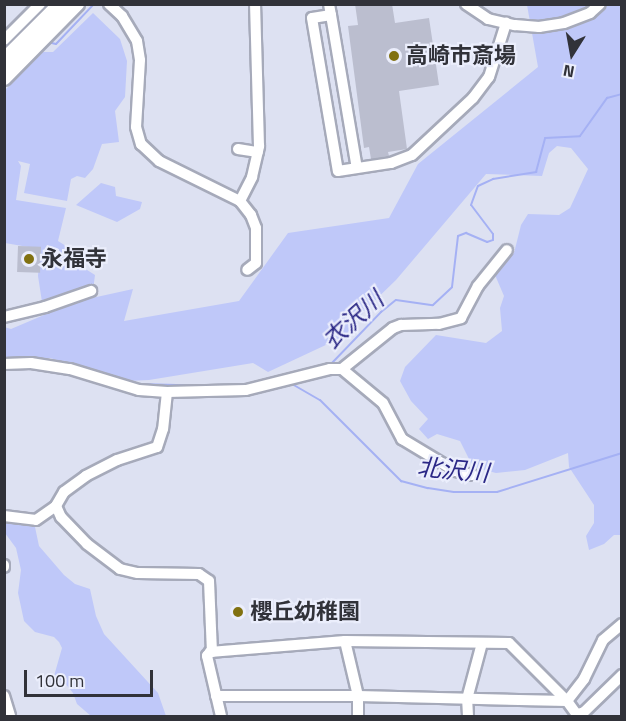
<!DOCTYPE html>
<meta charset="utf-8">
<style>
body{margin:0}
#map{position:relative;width:626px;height:721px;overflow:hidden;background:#dde1f2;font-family:"Titillium Web","Noto Sans JP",sans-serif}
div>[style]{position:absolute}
.green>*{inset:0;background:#bfc8f9}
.stream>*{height:2px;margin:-1px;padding:0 1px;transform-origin:1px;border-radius:1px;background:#a5b1f4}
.building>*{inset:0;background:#bbbecf;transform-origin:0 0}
.roads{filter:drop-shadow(2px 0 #a6aaba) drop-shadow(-2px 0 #a6aaba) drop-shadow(0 2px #a6aaba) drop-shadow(0 -2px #a6aaba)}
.minor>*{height:10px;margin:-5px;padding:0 5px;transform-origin:5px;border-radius:5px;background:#fff}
.major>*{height:14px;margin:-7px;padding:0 7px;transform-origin:7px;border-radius:7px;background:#fff}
.dots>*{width:16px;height:16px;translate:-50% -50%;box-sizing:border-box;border:3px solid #ebeefc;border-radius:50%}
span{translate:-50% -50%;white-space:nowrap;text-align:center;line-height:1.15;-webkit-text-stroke:4.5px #ebeefc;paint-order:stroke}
.poi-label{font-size:22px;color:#313239;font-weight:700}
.left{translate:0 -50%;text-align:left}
.water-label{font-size:24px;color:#2b2886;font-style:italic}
.frame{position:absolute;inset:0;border:6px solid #313239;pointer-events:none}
.north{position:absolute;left:542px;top:24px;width:60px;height:60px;-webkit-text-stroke:4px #ebeefc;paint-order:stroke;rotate:191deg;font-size:16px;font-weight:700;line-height:24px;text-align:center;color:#313239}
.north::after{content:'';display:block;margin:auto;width:21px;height:27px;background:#313239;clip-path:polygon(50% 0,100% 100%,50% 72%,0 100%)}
.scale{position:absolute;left:24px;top:670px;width:129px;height:27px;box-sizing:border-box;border:3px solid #313239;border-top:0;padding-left:8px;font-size:18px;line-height:21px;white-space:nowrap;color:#313239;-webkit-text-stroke:4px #ebeefc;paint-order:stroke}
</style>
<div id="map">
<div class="green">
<i style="clip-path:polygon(527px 5px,621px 5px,621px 535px,614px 535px,604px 544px,589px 550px,586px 536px,594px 523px,594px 505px,569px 467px,568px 453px,525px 470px,496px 473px,473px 467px,460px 441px,437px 434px,428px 439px,419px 429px,428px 419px,411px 401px,400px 381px,405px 367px,436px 335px,486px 343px,502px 331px,500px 308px,504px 296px,495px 275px,492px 260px,514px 253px,521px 225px,528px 214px,559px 215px,570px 208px,588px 169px,571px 148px,557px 146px,549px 153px,542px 176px,486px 174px,396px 280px,365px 310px,345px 336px,268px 372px,253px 363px,149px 380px,128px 381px,50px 358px,5px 359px,4px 327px,11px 329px,44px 315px,38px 276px,40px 249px,5px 243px,5px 90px,43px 52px,53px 52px,93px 13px,120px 39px,127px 61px,125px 97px,115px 111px,119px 142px,102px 144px,93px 169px,85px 178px,77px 176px,71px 179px,67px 201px,24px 193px,30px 164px,18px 161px,21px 166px,16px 200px,66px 208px,58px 241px,66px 246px,76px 263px,95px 275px,92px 298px,133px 289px,124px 321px,239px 301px,288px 233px,389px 218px,418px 164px,538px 67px)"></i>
<i style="clip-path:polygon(101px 183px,115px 187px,116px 196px,142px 202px,140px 209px,117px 222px,76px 205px)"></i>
<i style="clip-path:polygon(5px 522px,35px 527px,39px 546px,64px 575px,75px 584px,90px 589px,96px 616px,104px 634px,158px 693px,166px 716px,91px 716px,77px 704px,73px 693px,64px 682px,54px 676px,62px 648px,59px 642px,54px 637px,35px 632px,24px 621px,18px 593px,21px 570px,16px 548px,5px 533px)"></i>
</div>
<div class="stream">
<i style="left:48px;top:42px;width:8px;rotate:14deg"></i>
<i style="left:56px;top:44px;width:55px;rotate:-46.5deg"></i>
<i style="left:25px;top:358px;width:30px;rotate:8deg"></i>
<i style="left:331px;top:364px;width:72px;rotate:-46.1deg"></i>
<i style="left:381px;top:312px;width:19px;rotate:-39deg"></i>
<i style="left:396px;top:300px;width:37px;rotate:8deg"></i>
<i style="left:433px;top:305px;width:26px;rotate:-43deg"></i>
<i style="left:452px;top:287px;width:51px;rotate:-83.3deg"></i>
<i style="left:458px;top:236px;width:9px;rotate:-21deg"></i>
<i style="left:466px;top:233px;width:23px;rotate:23deg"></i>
<i style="left:487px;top:242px;width:6px;rotate:-18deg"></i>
<i style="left:493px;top:240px;width:6px;rotate:-90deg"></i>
<i style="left:493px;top:234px;width:36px;rotate:-127deg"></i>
<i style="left:471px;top:205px;width:20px;rotate:-70deg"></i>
<i style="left:478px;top:186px;width:17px;rotate:-25deg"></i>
<i style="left:493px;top:179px;width:44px;rotate:-9.2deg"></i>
<i style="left:536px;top:172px;width:35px;rotate:-75deg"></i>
<i style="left:545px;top:138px;width:35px;rotate:-3deg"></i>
<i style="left:580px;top:136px;width:47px;rotate:-54.6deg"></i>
<i style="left:607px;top:98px;width:16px;rotate:-15deg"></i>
<i style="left:136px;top:384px;width:81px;rotate:1.4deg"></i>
<i style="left:292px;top:384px;width:32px;rotate:30deg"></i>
<i style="left:320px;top:400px;width:115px;rotate:45deg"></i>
<i style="left:401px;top:481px;width:28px;rotate:15deg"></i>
<i style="left:428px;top:488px;width:26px;rotate:9deg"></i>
<i style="left:454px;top:492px;width:43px"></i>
<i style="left:497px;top:492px;width:131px;rotate:-17.3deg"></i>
</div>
<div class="building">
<i style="clip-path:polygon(355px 4px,392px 4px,395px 23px,429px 18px,439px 85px,399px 91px,407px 149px,388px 152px,389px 156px,371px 159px,369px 147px,364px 148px,348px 26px,358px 25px)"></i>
<i style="left:18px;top:246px;width:23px;height:26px;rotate:2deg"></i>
</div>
<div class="roads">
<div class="minor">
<i style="left:109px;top:4px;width:18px;rotate:43deg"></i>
<i style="left:122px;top:16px;width:29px;rotate:59deg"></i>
<i style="left:137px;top:41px;width:19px;rotate:81deg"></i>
<i style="left:140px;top:60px;width:67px;rotate:93.4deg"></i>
<i style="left:136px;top:127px;width:18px;rotate:74deg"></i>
<i style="left:141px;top:144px;width:25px;rotate:43deg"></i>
<i style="left:159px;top:161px;width:90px;rotate:26.3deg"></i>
<i style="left:240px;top:201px;width:18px;rotate:52deg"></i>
<i style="left:251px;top:215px;width:14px;rotate:69deg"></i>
<i style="left:256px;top:228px;width:35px;rotate:90deg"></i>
<i style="left:256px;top:263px;width:11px;rotate:142deg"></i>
<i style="left:329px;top:4px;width:11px;rotate:80deg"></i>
<i style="left:331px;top:15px;width:19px;rotate:171deg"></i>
<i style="left:312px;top:18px;width:155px;rotate:80.4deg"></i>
<i style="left:338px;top:171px;width:54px;rotate:-8.6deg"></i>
<i style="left:391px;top:163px;width:22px;rotate:-21deg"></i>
<i style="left:412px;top:155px;width:83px;rotate:-43.1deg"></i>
<i style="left:473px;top:98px;width:26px;rotate:-53deg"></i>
<i style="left:489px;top:77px;width:57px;rotate:-72.5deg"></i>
<i style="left:466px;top:4px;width:27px;rotate:34deg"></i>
<i style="left:488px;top:19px;width:28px;rotate:13deg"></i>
<i style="left:515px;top:25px;width:24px;rotate:5deg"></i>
<i style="left:539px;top:27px;width:25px;rotate:-9deg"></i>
<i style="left:564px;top:23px;width:28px;rotate:-21deg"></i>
<i style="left:590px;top:13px;width:13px;rotate:-42deg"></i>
<i style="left:331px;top:15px;width:155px;rotate:80.4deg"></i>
<i style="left:4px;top:40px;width:51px;rotate:-45deg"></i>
<i style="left:238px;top:149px;width:20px;rotate:9deg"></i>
<i style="left:240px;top:201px;width:27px;rotate:-63deg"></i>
<i style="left:252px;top:177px;width:32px;rotate:-77deg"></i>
<i style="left:259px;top:146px;width:142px;rotate:-91.6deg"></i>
<i style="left:4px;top:317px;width:42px;rotate:-13.7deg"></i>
<i style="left:45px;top:307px;width:49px;rotate:-19.2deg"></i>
<i style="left:4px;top:364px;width:27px;rotate:-2deg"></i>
<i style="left:31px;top:363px;width:39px;rotate:9deg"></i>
<i style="left:70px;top:369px;width:72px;rotate:16.9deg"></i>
<i style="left:139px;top:390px;width:28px;rotate:4deg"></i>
<i style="left:167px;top:392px;width:79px;rotate:-1.5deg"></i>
<i style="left:246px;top:390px;width:87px;rotate:-14deg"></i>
<i style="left:330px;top:369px;width:12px"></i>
<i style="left:342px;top:369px;width:65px;rotate:-38.8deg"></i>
<i style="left:393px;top:328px;width:9px;rotate:-21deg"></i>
<i style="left:401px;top:325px;width:38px;rotate:-2deg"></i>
<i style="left:439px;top:324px;width:23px;rotate:-15deg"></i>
<i style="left:461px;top:318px;width:36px;rotate:-62deg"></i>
<i style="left:478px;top:286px;width:46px;rotate:-51.1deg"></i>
<i style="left:342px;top:369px;width:53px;rotate:39.7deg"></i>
<i style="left:383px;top:403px;width:41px;rotate:62.2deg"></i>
<i style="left:402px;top:439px;width:62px;rotate:31.1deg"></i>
<i style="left:455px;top:471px;width:18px;rotate:13deg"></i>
<i style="left:167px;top:392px;width:37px;rotate:96deg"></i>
<i style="left:163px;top:429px;width:19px;rotate:108deg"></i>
<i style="left:157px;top:447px;width:42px;rotate:162deg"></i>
<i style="left:117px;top:460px;width:35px;rotate:153deg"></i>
<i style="left:86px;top:476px;width:27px;rotate:144deg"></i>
<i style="left:64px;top:492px;width:16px;rotate:120deg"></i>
<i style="left:56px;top:506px;width:12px;rotate:66deg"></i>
<i style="left:61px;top:517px;width:37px;rotate:46deg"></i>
<i style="left:87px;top:544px;width:41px;rotate:37.1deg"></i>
<i style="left:120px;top:569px;width:18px;rotate:13deg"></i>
<i style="left:138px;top:573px;width:61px;rotate:0.9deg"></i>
<i style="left:199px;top:574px;width:12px;rotate:35deg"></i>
<i style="left:209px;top:581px;width:71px;rotate:87.6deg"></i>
<i style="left:4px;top:516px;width:32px;rotate:7deg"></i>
<i style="left:36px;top:520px;width:24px;rotate:-35deg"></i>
<i style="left:4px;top:565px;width:2px;rotate:90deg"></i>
<i style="left:345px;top:641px;width:57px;rotate:76.7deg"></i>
<i style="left:358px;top:696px;width:20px;rotate:90deg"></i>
<i style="left:4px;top:696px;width:21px;rotate:73deg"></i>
<i style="left:216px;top:696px;width:142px"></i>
<i style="left:358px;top:696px;width:209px;rotate:1.4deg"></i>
<i style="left:567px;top:701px;width:28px;rotate:-52deg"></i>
<i style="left:584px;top:679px;width:43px;rotate:-64deg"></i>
<i style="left:603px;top:640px;width:25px;rotate:-40deg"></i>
<i style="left:578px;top:714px;width:6px;rotate:-18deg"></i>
<i style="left:584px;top:712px;width:53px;rotate:-44.2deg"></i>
<i style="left:221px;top:716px;width:62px;rotate:-103.1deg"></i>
<i style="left:207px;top:656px;width:5px;rotate:-53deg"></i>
<i style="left:210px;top:652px;width:135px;rotate:-4.7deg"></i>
<i style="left:345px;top:641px;width:164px;rotate:0.7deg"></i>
<i style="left:509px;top:643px;width:82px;rotate:45deg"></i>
<i style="left:567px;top:701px;width:19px;rotate:54deg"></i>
<i style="left:468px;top:716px;width:17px;rotate:-93deg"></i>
<i style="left:467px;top:699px;width:58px;rotate:-75deg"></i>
</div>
<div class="major">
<i style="left:4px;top:60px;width:79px;rotate:-45deg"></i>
<i style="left:4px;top:78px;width:104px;rotate:-45.4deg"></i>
</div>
</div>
<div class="dots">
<i style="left:394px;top:56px;background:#817111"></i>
<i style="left:29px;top:259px;background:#817111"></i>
<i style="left:238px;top:612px;background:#817111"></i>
</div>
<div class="poi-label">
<span class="left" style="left:406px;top:56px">高崎市斎場</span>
<span class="left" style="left:41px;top:259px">永福寺</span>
<span class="left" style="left:250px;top:612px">櫻丘幼稚園</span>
</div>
<div class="water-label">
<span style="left:353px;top:320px;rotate:-42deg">衣沢川</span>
<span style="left:453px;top:470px;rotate:5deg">北沢川</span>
</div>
<div class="frame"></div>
<div class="north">N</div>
<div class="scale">100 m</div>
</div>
